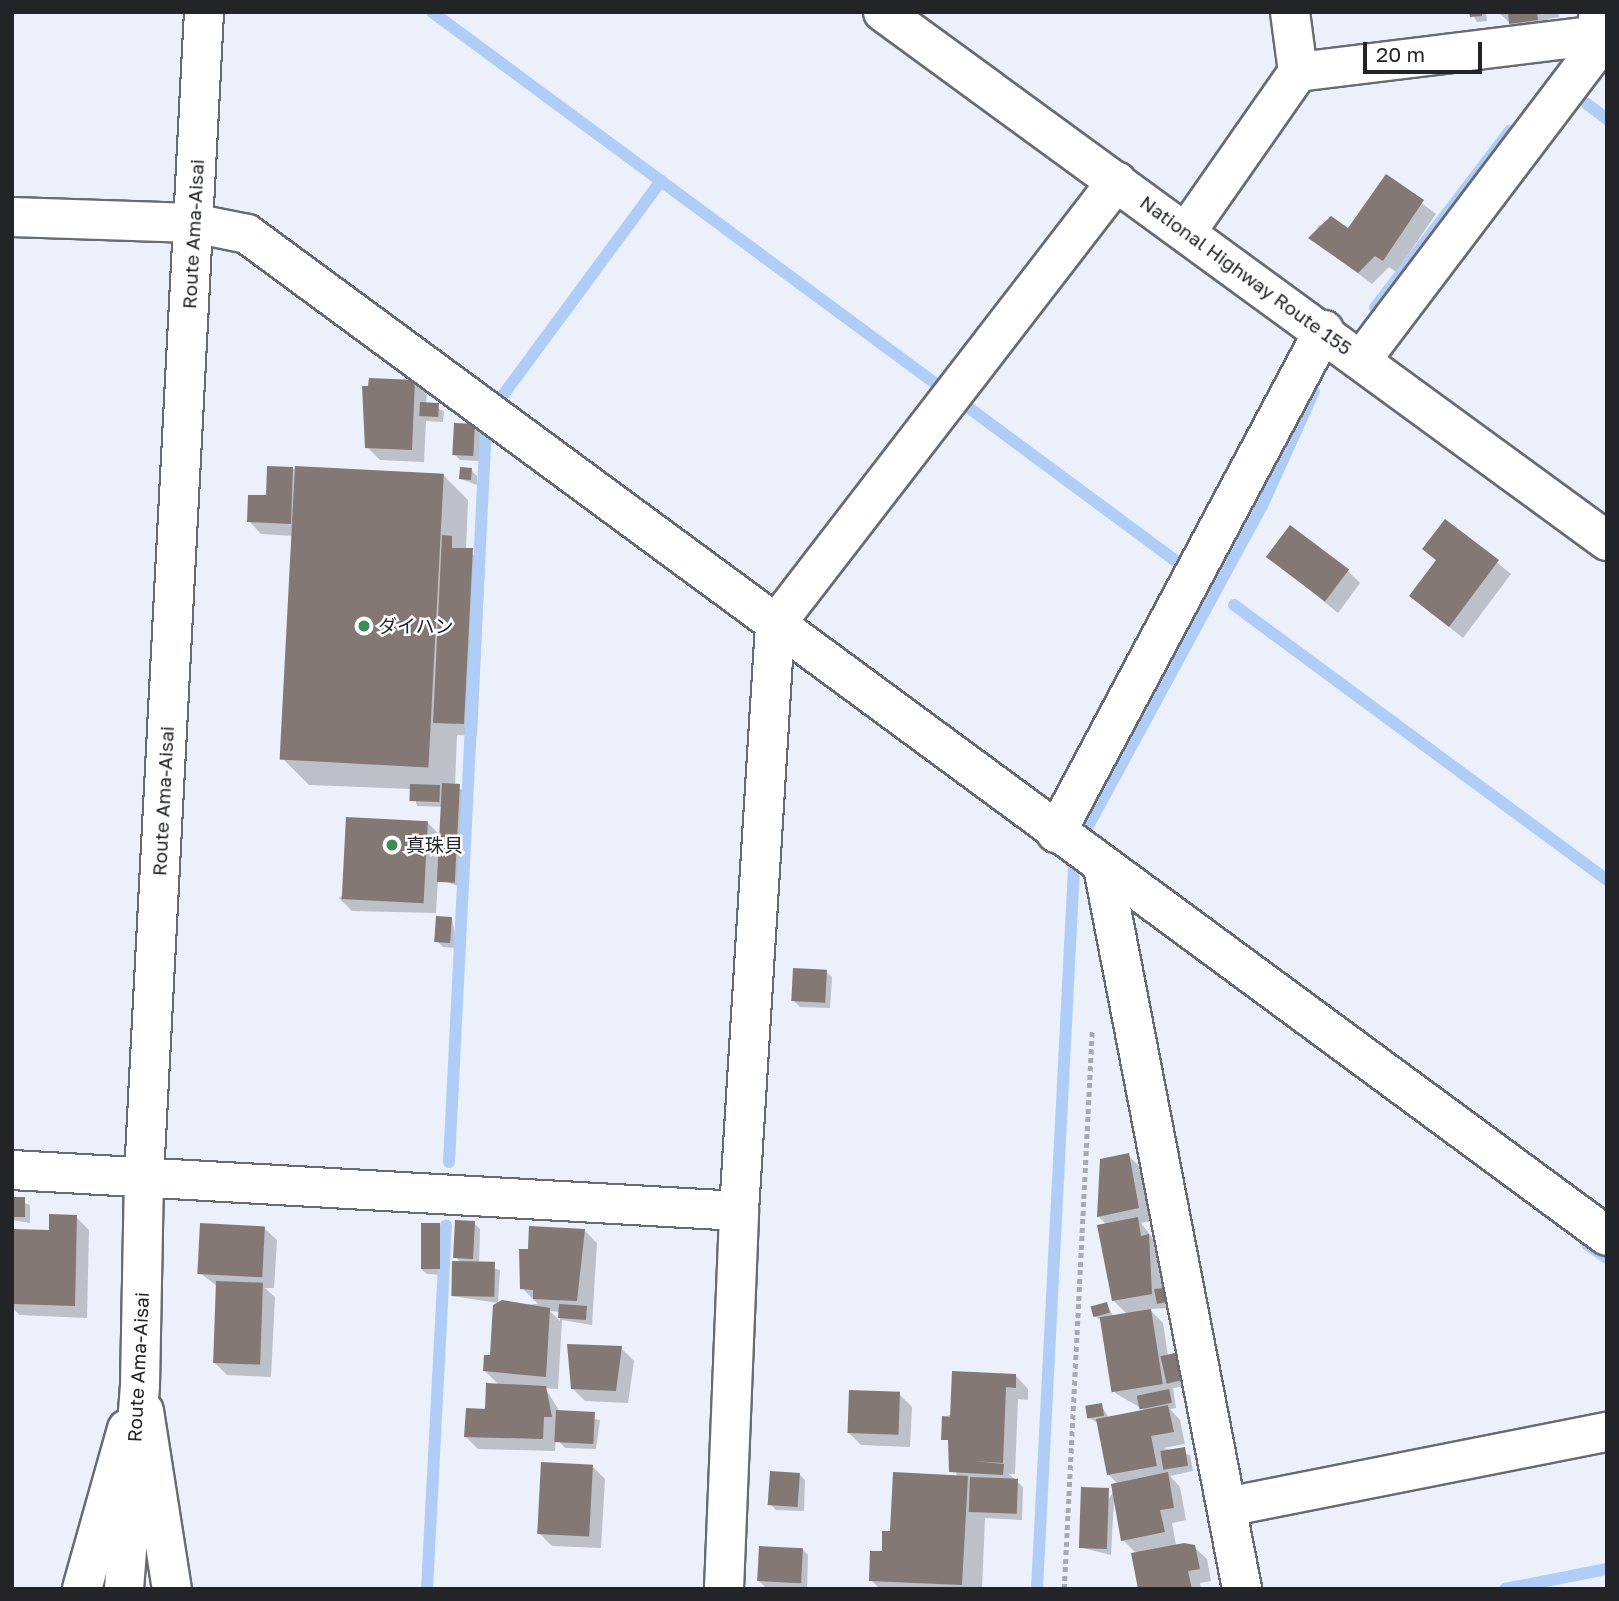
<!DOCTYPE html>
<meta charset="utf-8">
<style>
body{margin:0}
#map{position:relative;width:1619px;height:1601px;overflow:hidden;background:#ebf0fa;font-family:"Golos Text","Noto Sans JP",sans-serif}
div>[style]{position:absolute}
.shadow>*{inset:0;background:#0003}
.stream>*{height:12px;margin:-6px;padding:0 6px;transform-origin:6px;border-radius:6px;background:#b0cdf8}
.building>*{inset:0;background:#837874;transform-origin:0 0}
.path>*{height:4.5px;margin-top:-2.25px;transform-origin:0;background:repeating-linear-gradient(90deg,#a6aab1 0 5px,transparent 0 8.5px)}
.roads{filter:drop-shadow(2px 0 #676b74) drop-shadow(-2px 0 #676b74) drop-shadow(0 2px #676b74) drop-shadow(0 -2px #676b74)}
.minor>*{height:38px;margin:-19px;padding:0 19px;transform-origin:19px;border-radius:19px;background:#fff}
.major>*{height:38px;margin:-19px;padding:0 19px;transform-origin:19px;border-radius:19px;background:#fff}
.highway>*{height:38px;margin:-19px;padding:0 19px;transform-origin:19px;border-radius:19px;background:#fff}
.dots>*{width:19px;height:19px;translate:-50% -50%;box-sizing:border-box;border:4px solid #fff;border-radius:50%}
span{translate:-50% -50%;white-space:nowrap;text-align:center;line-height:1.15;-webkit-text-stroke:5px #fff;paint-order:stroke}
.street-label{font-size:19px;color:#222427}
.poi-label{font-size:19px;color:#222427}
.left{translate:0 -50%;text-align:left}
.frame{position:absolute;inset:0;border:14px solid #222427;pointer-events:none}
.scale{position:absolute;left:1363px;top:42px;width:119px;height:32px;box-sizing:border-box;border:4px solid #222427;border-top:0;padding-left:9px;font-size:21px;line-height:24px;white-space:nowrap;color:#222427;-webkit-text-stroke:5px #fff;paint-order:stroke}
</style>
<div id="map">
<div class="shadow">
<i style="clip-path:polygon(1471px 12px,1486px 12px,1487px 21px,1477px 22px)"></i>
<i style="clip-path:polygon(1498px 12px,1558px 12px,1559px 17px,1548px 19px,1550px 33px,1524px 36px)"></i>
<i style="clip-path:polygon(1387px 177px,1436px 214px,1396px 272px,1389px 267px,1372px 284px,1311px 238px,1319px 225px,1349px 231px)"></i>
<i style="clip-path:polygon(414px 382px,427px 394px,426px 404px,444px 411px,443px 422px,426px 421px,424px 462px,380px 460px,367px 447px)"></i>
<i style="clip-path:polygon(474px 426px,480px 432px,479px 461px,460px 460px,454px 454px)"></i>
<i style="clip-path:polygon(293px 469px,443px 475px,468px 500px,466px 550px,485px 563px,477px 736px,457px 735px,455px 786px,465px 792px,461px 887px,438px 879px,436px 913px,352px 911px,339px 898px,428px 823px,442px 837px,443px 807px,417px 806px,412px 789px,309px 785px,284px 760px,294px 536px,261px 534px,249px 521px)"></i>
<i style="clip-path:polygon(471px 470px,477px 476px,477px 485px,461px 479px)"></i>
<i style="clip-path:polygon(1446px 521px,1511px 574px,1463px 638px,1411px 596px,1437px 561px,1424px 549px)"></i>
<i style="clip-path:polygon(1269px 557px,1348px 571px,1360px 583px,1338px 613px)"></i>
<i style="clip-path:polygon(452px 918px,457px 948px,443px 947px,437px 941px)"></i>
<i style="clip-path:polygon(826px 972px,832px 977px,830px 1008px,800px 1007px,794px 1001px)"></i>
<i style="clip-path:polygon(1128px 1155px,1141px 1168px,1151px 1221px,1141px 1223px,1161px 1249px,1171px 1308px,1149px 1309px,1163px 1323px,1168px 1356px,1180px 1360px,1185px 1386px,1173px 1388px,1176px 1408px,1170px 1409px,1180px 1420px,1185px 1444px,1163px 1448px,1190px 1455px,1193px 1471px,1170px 1476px,1180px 1487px,1186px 1520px,1172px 1523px,1176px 1545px,1194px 1547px,1207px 1559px,1211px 1581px,1200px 1583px,1201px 1589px,1140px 1589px,1137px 1554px,1123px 1540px,1114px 1500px,1111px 1555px,1079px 1547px,1118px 1484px,1108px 1474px,1098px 1423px,1089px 1418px,1101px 1405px,1109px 1418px,1146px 1411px,1115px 1393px,1102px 1321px,1093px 1315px,1107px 1304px,1114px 1318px,1128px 1315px,1114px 1301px,1107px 1225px,1098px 1216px)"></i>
<i style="clip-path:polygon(12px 1198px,30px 1205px,30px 1223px,12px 1220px)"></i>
<i style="clip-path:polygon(76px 1217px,89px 1230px,87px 1318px,20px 1315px,12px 1308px,12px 1231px,51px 1232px)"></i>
<i style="clip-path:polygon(474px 1223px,480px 1229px,479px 1264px,500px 1270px,498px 1303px,452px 1296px,461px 1263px,456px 1257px)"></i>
<i style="clip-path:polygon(439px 1225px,445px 1231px,443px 1275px,427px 1274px,421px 1269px)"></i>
<i style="clip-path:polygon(264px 1228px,277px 1240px,274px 1288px,265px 1288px,275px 1297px,271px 1377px,227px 1375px,214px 1362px,217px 1286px,200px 1273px)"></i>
<i style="clip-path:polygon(evenodd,584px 1230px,597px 1243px,592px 1325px,562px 1320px,558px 1389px,545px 1388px,560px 1412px,600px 1420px,596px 1449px,565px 1448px,556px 1438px,555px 1451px,478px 1449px,466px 1437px,499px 1385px,485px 1371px,492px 1357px,494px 1307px,538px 1304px,522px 1288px,530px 1251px,584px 1230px,550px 1311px,560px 1312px,560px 1321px,550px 1311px)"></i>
<i style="clip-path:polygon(621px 1348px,634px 1361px,628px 1403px,585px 1401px,572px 1388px)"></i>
<i style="clip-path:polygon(1016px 1376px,1028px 1389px,1028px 1400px,1018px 1399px,1015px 1474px,1009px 1474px,1023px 1487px,1022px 1520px,985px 1518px,982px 1589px,880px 1589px,871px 1580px,892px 1533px,957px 1477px,944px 1418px)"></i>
<i style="clip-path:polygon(899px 1394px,912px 1407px,910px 1447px,861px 1445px,848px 1432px)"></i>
<i style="clip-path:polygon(592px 1466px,605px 1479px,601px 1548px,552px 1546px,539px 1533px)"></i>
<i style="clip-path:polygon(799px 1474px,805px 1480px,804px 1511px,776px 1510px,770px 1504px)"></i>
<i style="clip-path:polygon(802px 1549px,808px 1555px,807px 1589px,767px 1589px,758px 1580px)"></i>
</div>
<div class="stream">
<i style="left:432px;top:12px;width:626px;rotate:36.43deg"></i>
<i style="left:1587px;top:104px;width:25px;rotate:37deg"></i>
<i style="left:1375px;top:308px;width:223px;rotate:-52.7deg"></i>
<i style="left:498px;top:402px;width:275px;rotate:-53.6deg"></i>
<i style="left:961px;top:402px;width:267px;rotate:36.5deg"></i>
<i style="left:1234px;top:605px;width:463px;rotate:36.4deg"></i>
<i style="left:449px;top:1162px;width:737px;rotate:-87.12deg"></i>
<i style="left:1587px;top:1244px;width:24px;rotate:35deg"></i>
<i style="left:427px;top:1589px;width:364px;rotate:-87deg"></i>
<i style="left:1037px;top:1589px;width:740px;rotate:-87.06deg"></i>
<i style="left:1075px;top:850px;width:392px;rotate:-61.5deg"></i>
<i style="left:1262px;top:506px;width:126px;rotate:-65.7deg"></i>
<i style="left:1505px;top:1589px;width:104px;rotate:-11.1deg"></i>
</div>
<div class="building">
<i style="clip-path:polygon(1469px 12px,1482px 12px,1482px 16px,1470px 17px)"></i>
<i style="clip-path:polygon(1508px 12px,1537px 12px,1538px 20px,1509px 24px)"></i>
<i style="clip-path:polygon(1386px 174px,1424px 200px,1383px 261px,1375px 256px,1358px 273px,1308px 238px,1331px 216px,1348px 228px)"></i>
<i style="clip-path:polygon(369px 378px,415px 380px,412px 450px,365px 448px,362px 386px,368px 386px)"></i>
<i style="left:420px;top:402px;width:19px;height:14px;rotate:3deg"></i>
<i style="left:454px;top:423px;width:21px;height:32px;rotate:3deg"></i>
<i style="clip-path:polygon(267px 466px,293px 467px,291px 524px,247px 522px,248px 495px,266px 495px)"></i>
<i style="left:295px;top:466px;width:149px;height:294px;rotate:3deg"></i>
<i style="left:460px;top:467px;width:12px;height:12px;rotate:5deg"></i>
<i style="clip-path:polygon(1445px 519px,1499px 560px,1449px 627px,1409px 596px,1436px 560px,1422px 549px)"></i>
<i style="left:1290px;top:525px;width:74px;height:40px;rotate:37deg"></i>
<i style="clip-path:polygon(442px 535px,452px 536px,452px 548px,473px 548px,464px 724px,433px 723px)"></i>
<i style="left:442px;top:783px;width:18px;height:99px;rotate:3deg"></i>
<i style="left:410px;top:784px;width:30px;height:17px;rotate:2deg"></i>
<i style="left:346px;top:817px;width:82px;height:82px;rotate:3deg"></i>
<i style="left:436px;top:916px;width:16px;height:26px;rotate:4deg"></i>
<i style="left:793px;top:968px;width:34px;height:33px;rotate:3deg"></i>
<i style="clip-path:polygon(1129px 1153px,1139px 1208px,1097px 1217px,1100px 1159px)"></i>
<i style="left:12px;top:1197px;width:13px;height:20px"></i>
<i style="clip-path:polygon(49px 1214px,77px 1215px,75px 1306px,12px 1304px,12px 1229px,49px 1230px)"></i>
<i style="clip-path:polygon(1138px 1217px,1141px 1236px,1149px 1234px,1152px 1294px,1112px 1301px,1097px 1225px)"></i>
<i style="left:455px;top:1220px;width:20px;height:38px;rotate:3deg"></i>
<i style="left:200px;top:1223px;width:65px;height:51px;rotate:3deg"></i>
<i style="left:421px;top:1223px;width:19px;height:46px"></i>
<i style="clip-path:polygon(529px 1226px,585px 1229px,577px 1301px,533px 1299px,533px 1290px,520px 1289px,519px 1249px,528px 1249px)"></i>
<i style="left:452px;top:1261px;width:43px;height:35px;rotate:1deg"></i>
<i style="left:216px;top:1281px;width:47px;height:82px;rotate:2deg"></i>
<i style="clip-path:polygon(1164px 1288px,1166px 1302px,1157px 1304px,1154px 1289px)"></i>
<i style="clip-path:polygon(502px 1300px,550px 1308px,546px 1377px,483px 1371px,484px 1355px,490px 1355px,493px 1305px)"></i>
<i style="left:1107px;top:1302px;width:11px;height:17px;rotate:75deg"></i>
<i style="left:559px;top:1304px;width:28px;height:14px;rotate:4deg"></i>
<i style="left:1151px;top:1309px;width:76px;height:52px;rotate:81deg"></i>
<i style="clip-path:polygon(567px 1344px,622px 1346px,616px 1391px,571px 1389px)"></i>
<i style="left:1175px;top:1353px;width:28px;height:15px;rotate:77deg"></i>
<i style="clip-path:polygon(952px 1371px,1016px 1374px,1016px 1388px,1006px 1387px,1003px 1463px,973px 1461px,1004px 1464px,1003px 1475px,949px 1472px,948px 1440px,941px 1440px,942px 1416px,950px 1417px)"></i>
<i style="clip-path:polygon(486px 1383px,546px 1386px,552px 1417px,544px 1417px,543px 1439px,464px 1437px,466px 1408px,485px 1409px)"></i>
<i style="left:1169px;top:1389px;width:14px;height:33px;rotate:78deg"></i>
<i style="left:849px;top:1390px;width:51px;height:43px;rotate:2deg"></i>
<i style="left:1102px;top:1403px;width:13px;height:17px;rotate:81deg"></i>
<i style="clip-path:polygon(1168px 1405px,1174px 1432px,1151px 1436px,1157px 1466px,1107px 1475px,1096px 1419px)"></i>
<i style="left:556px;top:1410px;width:39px;height:32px;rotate:3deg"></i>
<i style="left:1185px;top:1447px;width:19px;height:25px;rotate:81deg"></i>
<i style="left:541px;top:1462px;width:52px;height:72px;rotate:3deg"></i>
<i style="left:770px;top:1471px;width:30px;height:34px;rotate:4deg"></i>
<i style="clip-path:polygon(893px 1472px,968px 1476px,962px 1585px,869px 1581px,870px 1551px,882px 1551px,882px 1531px,890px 1531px)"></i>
<i style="clip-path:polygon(1168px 1472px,1174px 1508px,1160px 1510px,1165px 1532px,1121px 1541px,1111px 1484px)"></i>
<i style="left:970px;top:1477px;width:48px;height:35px;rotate:2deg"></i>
<i style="left:1081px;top:1487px;width:28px;height:61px;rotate:2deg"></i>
<i style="clip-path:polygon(1184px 1543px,1195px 1545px,1200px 1569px,1188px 1571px,1192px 1589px,1138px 1589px,1131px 1553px)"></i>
<i style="left:759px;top:1546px;width:44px;height:35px;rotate:3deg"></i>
</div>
<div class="path">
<i style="left:1064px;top:1589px;width:560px;rotate:-87.13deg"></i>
</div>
<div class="roads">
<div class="minor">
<i style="left:1290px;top:12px;width:61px;rotate:82.4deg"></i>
<i style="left:12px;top:217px;width:181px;rotate:1.9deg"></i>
<i style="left:193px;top:223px;width:55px;rotate:11.5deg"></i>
<i style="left:247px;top:234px;width:1689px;rotate:36.38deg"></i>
<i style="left:1187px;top:231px;width:194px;rotate:-55.1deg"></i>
<i style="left:1298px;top:72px;width:311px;rotate:-7deg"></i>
<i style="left:1362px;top:359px;width:385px;rotate:-52.9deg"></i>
<i style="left:1594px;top:52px;width:19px;rotate:-69deg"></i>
<i style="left:1601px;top:34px;width:20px;rotate:-99deg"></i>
<i style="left:1056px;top:833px;width:570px;rotate:-61.95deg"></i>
<i style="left:1103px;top:867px;width:735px;rotate:79.1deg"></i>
<i style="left:12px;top:1170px;width:728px;rotate:3.23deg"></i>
<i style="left:144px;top:1411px;width:180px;rotate:81.1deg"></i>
<i style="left:1227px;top:1507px;width:387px;rotate:-11.2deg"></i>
<i style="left:82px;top:1589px;width:166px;rotate:-74.3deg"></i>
<i style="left:724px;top:1589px;width:378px;rotate:-87.7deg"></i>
<i style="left:739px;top:1211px;width:587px;rotate:-86.48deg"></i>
<i style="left:775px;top:625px;width:560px;rotate:-52.39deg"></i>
</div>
<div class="major">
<i style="left:124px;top:1589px;width:205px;rotate:-85.5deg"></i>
<i style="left:140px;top:1385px;width:209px;rotate:-88.9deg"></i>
<i style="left:144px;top:1176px;width:1166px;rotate:-87.05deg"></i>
</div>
<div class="highway">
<i style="left:883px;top:12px;width:897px;rotate:36.15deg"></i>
</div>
</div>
<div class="dots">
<i style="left:364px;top:626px;background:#3b8b5b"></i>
<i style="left:392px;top:845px;background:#3b8b5b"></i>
</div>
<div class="street-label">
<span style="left:193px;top:234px;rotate:-87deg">Route Ama-Aisai</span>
<span style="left:1246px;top:275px;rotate:36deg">National Highway Route 155</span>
<span style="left:163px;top:801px;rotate:-87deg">Route Ama-Aisai</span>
<span style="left:138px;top:1367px;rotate:-87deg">Route Ama-Aisai</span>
</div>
<div class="poi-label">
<span class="left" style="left:378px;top:626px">ダイハン</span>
<span class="left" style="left:406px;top:845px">真珠貝</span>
</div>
<div class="frame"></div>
<div class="scale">20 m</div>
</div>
